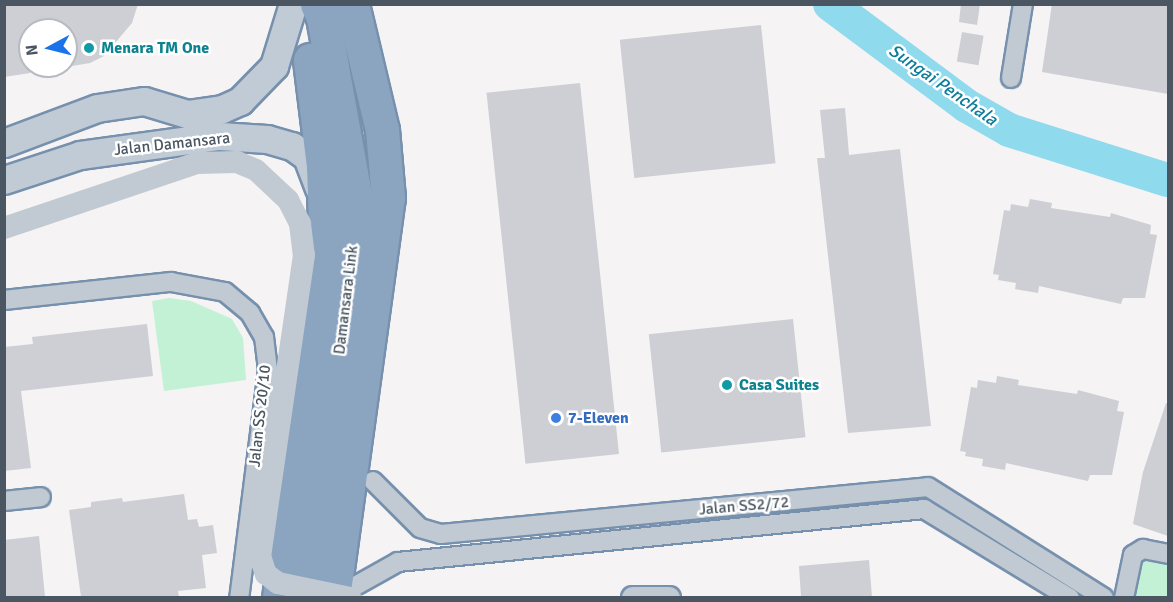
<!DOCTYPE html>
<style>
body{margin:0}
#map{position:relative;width:1173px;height:602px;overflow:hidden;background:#f5f3f3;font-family:Signika,sans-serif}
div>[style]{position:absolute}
.green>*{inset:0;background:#c3f1d5}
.river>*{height:34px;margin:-17px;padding:0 17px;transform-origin:17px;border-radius:17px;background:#90daee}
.building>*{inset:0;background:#cdcfd5;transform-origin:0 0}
.roads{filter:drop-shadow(2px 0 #7690ad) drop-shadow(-2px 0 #7690ad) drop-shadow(0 2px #7690ad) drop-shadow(0 -2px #7690ad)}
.minor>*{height:18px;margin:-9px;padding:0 9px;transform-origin:9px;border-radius:9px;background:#c1cad2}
.tertiary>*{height:22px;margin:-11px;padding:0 11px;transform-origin:11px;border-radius:11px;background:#c1cad2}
.secondary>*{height:27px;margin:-13.5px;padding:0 13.5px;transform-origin:13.5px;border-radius:13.5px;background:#c1cbd6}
.motorway>*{height:33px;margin:-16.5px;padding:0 16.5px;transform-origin:16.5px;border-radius:16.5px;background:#8ba5c1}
.tertiary-bridge>*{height:22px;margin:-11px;padding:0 11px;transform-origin:11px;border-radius:11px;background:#c1cad2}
.dots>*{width:16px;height:16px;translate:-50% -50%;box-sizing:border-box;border:3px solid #fff;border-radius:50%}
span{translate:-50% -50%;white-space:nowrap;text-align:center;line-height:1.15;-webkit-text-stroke:5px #fff;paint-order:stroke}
.culture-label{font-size:16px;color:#0d838f;font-weight:700}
.left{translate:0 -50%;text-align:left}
.street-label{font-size:16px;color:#4a5661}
.shop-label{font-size:16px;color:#366cbe;font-weight:700}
.water-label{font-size:18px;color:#0c7c9b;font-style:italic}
.frame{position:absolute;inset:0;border:6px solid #4a5661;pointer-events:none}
.north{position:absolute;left:18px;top:18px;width:60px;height:60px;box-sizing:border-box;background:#fff;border:2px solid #b7bbc0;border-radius:50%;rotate:263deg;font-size:16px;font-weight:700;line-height:24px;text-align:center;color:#4a5661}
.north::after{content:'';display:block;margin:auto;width:21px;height:27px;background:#1a73e8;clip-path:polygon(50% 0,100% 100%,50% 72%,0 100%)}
</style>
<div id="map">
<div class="green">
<i style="clip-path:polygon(169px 298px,191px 301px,232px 319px,243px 338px,246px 380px,164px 391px,152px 301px)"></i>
<i style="clip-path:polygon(1151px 558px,1168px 565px,1168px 597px,1133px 598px,1140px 563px)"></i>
</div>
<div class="river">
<i style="left:830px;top:4px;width:171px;rotate:36.7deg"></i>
<i style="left:967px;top:106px;width:48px;rotate:29.7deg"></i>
<i style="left:1009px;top:130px;width:167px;rotate:17.5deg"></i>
</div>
<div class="building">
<i style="clip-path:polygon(4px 4px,138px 4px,132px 23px,104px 56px,90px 63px,66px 67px,66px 30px,30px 30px,30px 73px,4px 77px)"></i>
<i style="clip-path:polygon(961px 4px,980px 4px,977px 25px,959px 22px)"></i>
<i style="clip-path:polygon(1052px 4px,1168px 4px,1168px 94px,1042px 72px)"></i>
<i style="left:761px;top:25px;width:139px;height:142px;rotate:84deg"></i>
<i style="left:962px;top:32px;width:22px;height:30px;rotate:10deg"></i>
<i style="left:580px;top:83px;width:373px;height:94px;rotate:84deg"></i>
<i style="clip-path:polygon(845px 108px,849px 155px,900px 149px,931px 426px,848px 433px,817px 158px,825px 158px,820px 110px)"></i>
<i style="clip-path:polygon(1030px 199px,1052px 203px,1051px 208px,1110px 217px,1111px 213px,1151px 225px,1150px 234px,1157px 235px,1145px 298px,1123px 298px,1121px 304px,1039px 286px,1038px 293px,1015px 289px,1016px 283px,998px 280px,999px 275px,993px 274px,1004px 210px,1010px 211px,1011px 204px,1028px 207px)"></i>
<i style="left:793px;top:319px;width:119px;height:145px;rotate:84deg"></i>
<i style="clip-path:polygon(147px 324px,153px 376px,21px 391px,31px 468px,4px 471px,4px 347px,33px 344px,32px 337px)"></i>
<i style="clip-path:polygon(997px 376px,1019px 380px,1018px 385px,1077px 394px,1078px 390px,1119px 401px,1117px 411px,1124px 412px,1112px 475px,1090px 475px,1088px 481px,1006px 463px,1005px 470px,982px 466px,983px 459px,965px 456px,966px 452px,960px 451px,971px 387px,977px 388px,978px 380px,996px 383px)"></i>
<i style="clip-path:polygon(1166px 403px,1168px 404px,1168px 536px,1133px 524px,1143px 472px)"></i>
<i style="clip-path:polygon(184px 494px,188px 520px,197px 519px,199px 527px,213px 525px,217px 553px,202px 555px,206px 588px,178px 591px,179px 597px,81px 597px,69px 510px,91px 507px,91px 502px,122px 498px,123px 502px)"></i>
<i style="clip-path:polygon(39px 536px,45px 597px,4px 597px,4px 540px)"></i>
<i style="clip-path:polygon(869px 560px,872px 597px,801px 597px,799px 566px)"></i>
</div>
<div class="roads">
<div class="minor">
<i style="left:1011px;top:78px;width:75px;rotate:-80.8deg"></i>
<i style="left:4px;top:300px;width:168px;rotate:-6.2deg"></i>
<i style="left:171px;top:282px;width:55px;rotate:10.5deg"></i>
<i style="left:225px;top:292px;width:33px;rotate:40deg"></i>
<i style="left:250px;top:313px;width:28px;rotate:60deg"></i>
<i style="left:264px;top:337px;width:33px;rotate:83deg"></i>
<i style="left:268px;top:370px;width:230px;rotate:97.2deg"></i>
<i style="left:373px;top:481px;width:66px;rotate:45deg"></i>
<i style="left:420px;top:528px;width:22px;rotate:16deg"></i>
<i style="left:441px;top:534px;width:489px;rotate:-5.5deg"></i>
<i style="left:928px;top:487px;width:208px;rotate:32.2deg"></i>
<i style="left:4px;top:501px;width:37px;rotate:-6deg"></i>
<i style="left:357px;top:585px;width:47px;rotate:-29.3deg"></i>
<i style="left:398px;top:562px;width:529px;rotate:-5.75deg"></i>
<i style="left:924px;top:509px;width:171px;rotate:31.4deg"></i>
<i style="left:1124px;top:598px;width:44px;rotate:-78.2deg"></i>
<i style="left:1133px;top:555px;width:12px;rotate:-31deg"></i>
<i style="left:1143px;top:549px;width:25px;rotate:11deg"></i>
</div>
<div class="tertiary">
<i style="left:633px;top:598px;width:36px"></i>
</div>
<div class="secondary">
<i style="left:4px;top:143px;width:99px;rotate:-20.6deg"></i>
<i style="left:97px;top:108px;width:48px;rotate:-8.5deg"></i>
<i style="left:144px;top:101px;width:45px;rotate:16.8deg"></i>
<i style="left:187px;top:114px;width:35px;rotate:-8deg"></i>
<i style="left:222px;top:109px;width:20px;rotate:-24deg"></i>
<i style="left:240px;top:101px;width:49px;rotate:-45.8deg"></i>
<i style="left:274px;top:66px;width:65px;rotate:-73deg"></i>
<i style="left:4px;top:180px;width:80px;rotate:-18.2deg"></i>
<i style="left:80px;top:155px;width:140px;rotate:-7.8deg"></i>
<i style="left:219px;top:136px;width:48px;rotate:3.6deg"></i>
<i style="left:267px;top:139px;width:26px;rotate:16deg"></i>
<i style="left:292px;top:146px;width:19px;rotate:36deg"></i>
<i style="left:307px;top:157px;width:33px;rotate:69deg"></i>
</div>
<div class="motorway">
<i style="left:279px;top:598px;width:267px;rotate:-82.3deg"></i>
<i style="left:315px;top:333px;width:111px;rotate:-84.9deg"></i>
<i style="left:325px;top:222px;width:56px;rotate:-92deg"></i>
<i style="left:323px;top:166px;width:107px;rotate:-97deg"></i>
<i style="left:305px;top:598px;width:395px;rotate:-82.4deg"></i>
<i style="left:357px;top:206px;width:192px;rotate:-100.2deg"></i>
<i style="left:323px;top:17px;width:14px;rotate:-115deg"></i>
<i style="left:333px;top:598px;width:404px;rotate:-82.2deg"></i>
<i style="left:388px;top:198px;width:68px;rotate:-95deg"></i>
<i style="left:382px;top:130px;width:130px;rotate:-103.4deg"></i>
</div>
</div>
<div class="tertiary-bridge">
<i style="left:4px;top:228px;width:204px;rotate:-18.6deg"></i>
<i style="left:197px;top:163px;width:40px;rotate:-1.4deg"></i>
<i style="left:237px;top:162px;width:21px;rotate:23deg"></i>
<i style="left:256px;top:170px;width:44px;rotate:43.2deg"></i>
<i style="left:288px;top:200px;width:27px;rotate:63deg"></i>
<i style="left:300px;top:224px;width:31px;rotate:83deg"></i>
<i style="left:304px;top:255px;width:304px;rotate:98.3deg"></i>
<i style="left:260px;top:556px;width:19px;rotate:72deg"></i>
<i style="left:266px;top:574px;width:15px;rotate:37deg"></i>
<i style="left:278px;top:583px;width:74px;rotate:11.8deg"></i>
</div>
<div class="dots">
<i style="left:89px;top:48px;background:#0f9aa8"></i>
<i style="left:727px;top:385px;background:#0f9aa8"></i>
<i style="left:556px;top:418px;background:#3f7fe0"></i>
</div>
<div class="culture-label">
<span class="left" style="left:101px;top:48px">Menara TM One</span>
<span class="left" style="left:739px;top:385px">Casa Suites</span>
</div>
<div class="street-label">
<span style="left:172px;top:144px;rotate:-6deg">Jalan Damansara</span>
<span style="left:346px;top:300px;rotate:-83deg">Damansara Link</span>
<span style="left:260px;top:416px;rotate:-84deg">Jalan SS 20/10</span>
<span style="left:744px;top:506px;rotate:-5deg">Jalan SS2/72</span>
</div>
<div class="shop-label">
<span class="left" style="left:568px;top:418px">7-Eleven</span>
</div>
<div class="water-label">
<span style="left:943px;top:85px;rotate:35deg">Sungai Penchala</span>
</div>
<div class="frame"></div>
<div class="north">N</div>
</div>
